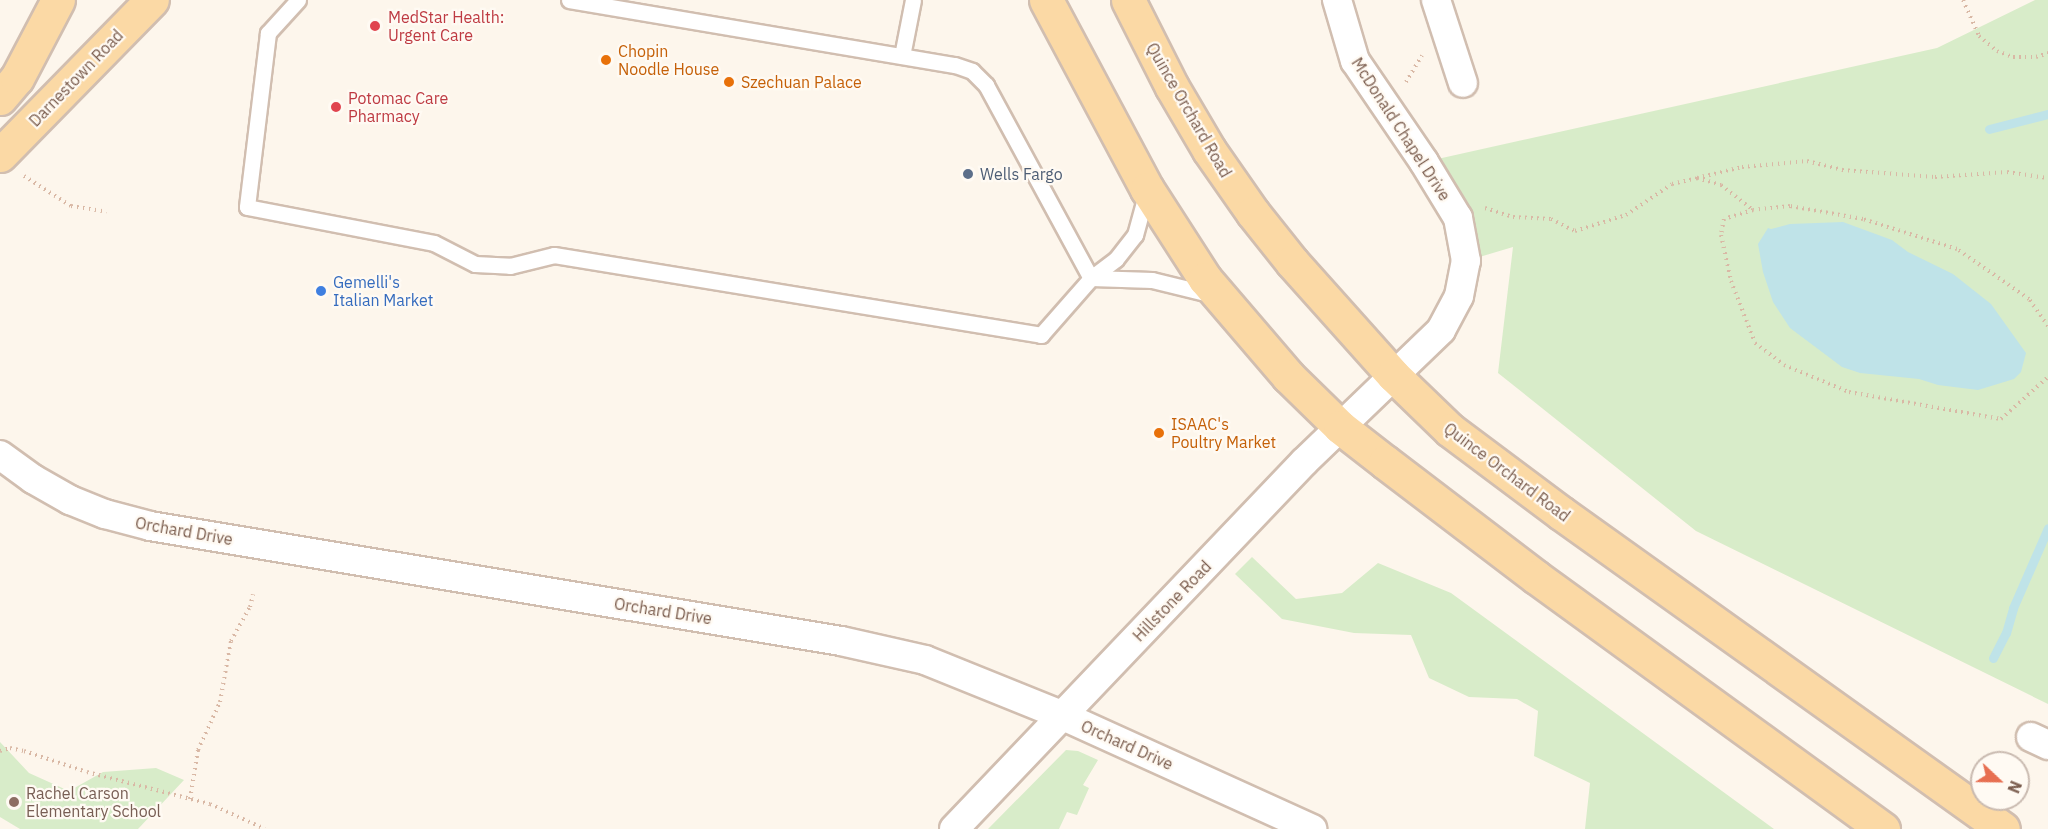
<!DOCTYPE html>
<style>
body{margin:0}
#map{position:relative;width:2048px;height:829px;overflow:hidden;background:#fdf6ec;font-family:"IBM Plex Sans",sans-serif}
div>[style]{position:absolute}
.green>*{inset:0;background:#d8ecc9}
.water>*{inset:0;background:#bfe3e8}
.stream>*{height:9px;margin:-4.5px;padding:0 4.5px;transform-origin:4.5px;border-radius:4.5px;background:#bfe3e8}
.path>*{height:4px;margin-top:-2px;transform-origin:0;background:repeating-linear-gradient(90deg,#d9b8a5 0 1.5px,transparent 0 6px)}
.roads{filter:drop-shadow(2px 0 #d1beb0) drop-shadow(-2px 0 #d1beb0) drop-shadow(0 2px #d1beb0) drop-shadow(0 -2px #d1beb0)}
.lane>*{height:15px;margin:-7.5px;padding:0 7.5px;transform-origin:7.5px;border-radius:7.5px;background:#fff}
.street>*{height:28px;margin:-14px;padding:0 14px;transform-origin:14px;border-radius:14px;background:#fff}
.primary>*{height:33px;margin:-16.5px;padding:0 16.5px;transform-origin:16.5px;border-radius:16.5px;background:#fbd9a5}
.dots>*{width:16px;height:16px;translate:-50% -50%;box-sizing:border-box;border:3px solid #fffaf3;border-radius:50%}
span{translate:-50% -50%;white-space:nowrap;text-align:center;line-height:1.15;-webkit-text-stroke:4.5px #fffaf3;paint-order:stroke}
.health-label{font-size:16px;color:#be3a42}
.left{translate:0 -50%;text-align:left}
.food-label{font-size:16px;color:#c56008}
.street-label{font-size:16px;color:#7a5c4d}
.service-label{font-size:16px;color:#4e5e75}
.shop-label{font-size:16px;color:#366cbe}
.education-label{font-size:16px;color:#785e54}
.north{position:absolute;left:1970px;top:751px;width:60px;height:60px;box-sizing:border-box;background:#fffaf3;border:2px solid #cabbb1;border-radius:50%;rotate:112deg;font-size:16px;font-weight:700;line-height:24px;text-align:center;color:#7a5c4d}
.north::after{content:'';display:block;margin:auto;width:21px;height:27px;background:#e76f51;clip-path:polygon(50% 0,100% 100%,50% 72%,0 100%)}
</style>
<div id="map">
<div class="green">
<i style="clip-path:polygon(2035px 0,2048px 0,2048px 704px,1696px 531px,1498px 373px,1513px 247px,1466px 261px,1424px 162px,1937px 48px)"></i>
<i style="clip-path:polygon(1252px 557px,1296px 599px,1342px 593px,1378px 563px,1451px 593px,1774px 829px,1585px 829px,1590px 783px,1534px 756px,1538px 711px,1517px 699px,1469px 697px,1429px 678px,1411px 635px,1354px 633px,1282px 619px,1235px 574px)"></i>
<i style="clip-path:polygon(0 742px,29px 773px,69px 791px,103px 772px,156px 768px,184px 780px,138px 829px,20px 829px,0 817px)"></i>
<i style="clip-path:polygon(1066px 750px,1078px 751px,1098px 760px,1083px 785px,1089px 788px,1077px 815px,1067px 812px,1059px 829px,988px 829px)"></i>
</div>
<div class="water">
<i style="clip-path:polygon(1843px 222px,1892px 240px,1908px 252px,1953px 274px,1991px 304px,2026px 353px,2021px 372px,2014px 379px,1978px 390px,1938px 385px,1919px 379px,1860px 373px,1842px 367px,1790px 328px,1773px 302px,1763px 272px,1758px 244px,1768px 228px,1771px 229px,1790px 224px)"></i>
</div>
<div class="stream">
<i style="left:1989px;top:129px;width:61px;rotate:-14.3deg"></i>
<i style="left:1993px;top:658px;width:28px;rotate:-63deg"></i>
<i style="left:2006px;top:633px;width:26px;rotate:-74deg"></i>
<i style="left:2013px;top:608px;width:87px;rotate:-66.4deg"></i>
</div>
<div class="path">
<i style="left:1963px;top:0;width:39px;rotate:66deg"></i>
<i style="left:1979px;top:36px;width:23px;rotate:40deg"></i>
<i style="left:1997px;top:51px;width:17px;rotate:21deg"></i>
<i style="left:2013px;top:57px;width:23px"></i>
<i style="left:2036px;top:57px;width:13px;rotate:-18deg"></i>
<i style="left:1406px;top:82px;width:31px;rotate:-59deg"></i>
<i style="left:24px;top:176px;width:56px;rotate:32.6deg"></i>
<i style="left:71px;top:206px;width:36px;rotate:9deg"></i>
<i style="left:1697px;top:178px;width:46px;rotate:-13.7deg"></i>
<i style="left:1742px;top:167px;width:65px;rotate:-5.3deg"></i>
<i style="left:1807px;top:161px;width:36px;rotate:14deg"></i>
<i style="left:1842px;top:170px;width:93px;rotate:4.3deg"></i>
<i style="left:1935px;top:177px;width:72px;rotate:-4deg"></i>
<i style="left:2007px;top:172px;width:41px;rotate:8.3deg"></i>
<i style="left:1485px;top:208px;width:29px;rotate:18deg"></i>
<i style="left:1513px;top:217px;width:38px;rotate:3deg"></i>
<i style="left:1551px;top:219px;width:27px;rotate:27deg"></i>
<i style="left:1575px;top:231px;width:53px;rotate:-17.4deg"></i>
<i style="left:1626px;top:215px;width:55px;rotate:-34deg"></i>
<i style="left:1672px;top:184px;width:26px;rotate:-13deg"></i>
<i style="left:1697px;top:178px;width:25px;rotate:16deg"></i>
<i style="left:1721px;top:185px;width:39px;rotate:38deg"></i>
<i style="left:2048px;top:326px;width:33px;rotate:-125deg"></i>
<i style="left:2029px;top:299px;width:88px;rotate:-145.2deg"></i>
<i style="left:1957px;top:249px;width:99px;rotate:-162.3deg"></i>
<i style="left:1863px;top:219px;width:74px;rotate:-169.9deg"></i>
<i style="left:1790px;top:206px;width:37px;rotate:174deg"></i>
<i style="left:1753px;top:210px;width:30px;rotate:163deg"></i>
<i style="left:1724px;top:219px;width:16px;rotate:101deg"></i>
<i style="left:1721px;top:235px;width:47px;rotate:77.7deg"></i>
<i style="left:1731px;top:281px;width:66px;rotate:68.8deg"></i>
<i style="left:1755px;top:343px;width:36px;rotate:37deg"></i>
<i style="left:1784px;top:365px;width:70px;rotate:22.6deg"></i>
<i style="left:1849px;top:392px;width:154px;rotate:10.1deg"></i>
<i style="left:2001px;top:419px;width:63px;rotate:-41.8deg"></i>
<i style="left:0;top:751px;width:10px;rotate:-17deg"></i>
<i style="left:10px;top:748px;width:14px;rotate:12deg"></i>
<i style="left:24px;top:751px;width:66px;rotate:18.4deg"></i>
<i style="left:87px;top:772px;width:127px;rotate:14.6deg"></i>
<i style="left:210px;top:804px;width:60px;rotate:24.4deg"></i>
<i style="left:190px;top:799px;width:50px;rotate:-80.7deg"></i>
<i style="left:198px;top:750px;width:53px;rotate:-65.4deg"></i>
<i style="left:220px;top:702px;width:62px;rotate:-79.8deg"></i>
<i style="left:231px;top:641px;width:39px;rotate:-61deg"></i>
<i style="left:250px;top:607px;width:13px;rotate:-77deg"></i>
</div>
<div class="roads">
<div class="lane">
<i style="left:298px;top:0;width:45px;rotate:132.3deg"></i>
<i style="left:268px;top:33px;width:175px;rotate:96.9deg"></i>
<i style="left:247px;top:207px;width:190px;rotate:10.9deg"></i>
<i style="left:434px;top:243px;width:46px;rotate:27.1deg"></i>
<i style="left:475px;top:264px;width:35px;rotate:3deg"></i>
<i style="left:510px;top:266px;width:45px;rotate:-14deg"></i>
<i style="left:554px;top:255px;width:494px;rotate:9.3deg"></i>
<i style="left:1041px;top:335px;width:76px;rotate:-48.7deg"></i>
<i style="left:1091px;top:278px;width:31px;rotate:-37deg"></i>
<i style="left:1116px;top:259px;width:31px;rotate:-52deg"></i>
<i style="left:1135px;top:235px;width:46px;rotate:-74.7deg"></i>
<i style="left:569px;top:0;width:391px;rotate:9.6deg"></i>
<i style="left:955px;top:65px;width:18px;rotate:19deg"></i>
<i style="left:972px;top:71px;width:20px;rotate:45deg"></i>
<i style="left:986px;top:85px;width:220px;rotate:61.5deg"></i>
<i style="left:902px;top:56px;width:57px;rotate:-78.9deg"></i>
<i style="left:1091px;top:278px;width:61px;rotate:1.9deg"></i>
<i style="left:1152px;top:280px;width:63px;rotate:13.8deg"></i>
</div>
<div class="street">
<i style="left:1436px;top:0;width:87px;rotate:72deg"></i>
<i style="left:0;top:455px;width:41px;rotate:36deg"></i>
<i style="left:33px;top:479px;width:43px;rotate:29.6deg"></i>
<i style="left:70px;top:500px;width:38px;rotate:22deg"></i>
<i style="left:105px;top:514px;width:47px;rotate:14.9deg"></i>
<i style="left:150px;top:526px;width:701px;rotate:9.45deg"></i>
<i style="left:841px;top:641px;width:86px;rotate:12.7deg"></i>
<i style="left:925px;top:660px;width:147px;rotate:22deg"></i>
<i style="left:1061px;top:715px;width:276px;rotate:24.4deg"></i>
<i style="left:2031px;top:737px;width:19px;rotate:25deg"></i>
<i style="left:954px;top:829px;width:507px;rotate:-46.36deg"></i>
<i style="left:1304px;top:462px;width:190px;rotate:-43.9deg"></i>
<i style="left:1441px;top:330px;width:38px;rotate:-62deg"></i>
<i style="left:1459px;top:296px;width:36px;rotate:-79deg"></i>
<i style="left:1466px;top:261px;width:44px;rotate:-100.5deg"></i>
<i style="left:1458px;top:218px;width:66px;rotate:-121.3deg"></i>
<i style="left:1424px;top:162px;width:122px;rotate:-124.3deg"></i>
<i style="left:1355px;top:61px;width:64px;rotate:-106.4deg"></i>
</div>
<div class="primary">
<i style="left:1046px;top:0;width:214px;rotate:61.9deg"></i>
<i style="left:1147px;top:189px;width:107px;rotate:57.2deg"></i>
<i style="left:1205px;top:279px;width:128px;rotate:49.4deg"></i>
<i style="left:1288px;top:376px;width:73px;rotate:44.4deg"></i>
<i style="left:1340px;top:427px;width:57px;rotate:37.9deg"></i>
<i style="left:1385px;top:462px;width:190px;rotate:37.3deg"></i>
<i style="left:1536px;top:577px;width:429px;rotate:36deg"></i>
<i style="left:1128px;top:0;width:97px;rotate:63.2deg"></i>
<i style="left:1172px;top:87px;width:73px;rotate:59.6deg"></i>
<i style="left:1209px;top:150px;width:77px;rotate:55.1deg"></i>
<i style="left:1253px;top:213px;width:63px;rotate:51.5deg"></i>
<i style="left:1292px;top:262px;width:152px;rotate:48.2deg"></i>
<i style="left:1393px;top:375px;width:79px;rotate:44deg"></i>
<i style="left:1450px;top:430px;width:139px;rotate:36.8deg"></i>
<i style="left:1561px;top:513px;width:543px;rotate:35.56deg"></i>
<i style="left:0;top:98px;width:26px;rotate:-50deg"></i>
<i style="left:17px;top:78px;width:88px;rotate:-62.3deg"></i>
<i style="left:0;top:155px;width:217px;rotate:-45.6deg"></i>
</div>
</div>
<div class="dots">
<i style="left:375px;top:26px;background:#e0444e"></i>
<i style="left:606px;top:60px;background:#e8710a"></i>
<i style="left:729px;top:82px;background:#e8710a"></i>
<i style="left:336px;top:107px;background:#e0444e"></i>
<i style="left:968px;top:174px;background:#5c6f8a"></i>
<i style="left:321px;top:291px;background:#3f7fe0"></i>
<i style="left:1159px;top:433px;background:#e8710a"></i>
<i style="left:14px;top:802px;background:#8d6e63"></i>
</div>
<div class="health-label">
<span class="left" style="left:388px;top:26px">MedStar Health:<br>Urgent Care</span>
<span class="left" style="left:348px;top:107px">Potomac Care<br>Pharmacy</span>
</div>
<div class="food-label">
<span class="left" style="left:618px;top:60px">Chopin<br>Noodle House</span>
<span class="left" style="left:741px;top:82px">Szechuan Palace</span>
<span class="left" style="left:1171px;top:433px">ISAAC's<br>Poultry Market</span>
</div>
<div class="street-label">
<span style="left:76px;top:78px;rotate:-46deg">Darnestown Road</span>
<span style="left:1189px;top:110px;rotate:60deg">Quince Orchard Road</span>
<span style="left:1401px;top:129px;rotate:57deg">McDonald Chapel Drive</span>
<span style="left:1507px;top:472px;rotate:37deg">Quince Orchard Road</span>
<span style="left:184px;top:531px;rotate:10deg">Orchard Drive</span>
<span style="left:1172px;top:601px;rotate:-46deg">Hillstone Road</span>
<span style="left:663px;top:611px;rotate:9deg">Orchard Drive</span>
<span style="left:1127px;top:745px;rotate:24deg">Orchard Drive</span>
</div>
<div class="service-label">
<span class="left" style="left:980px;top:174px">Wells Fargo</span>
</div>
<div class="shop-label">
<span class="left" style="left:333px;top:291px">Gemelli's<br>Italian Market</span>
</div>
<div class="education-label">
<span class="left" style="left:26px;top:802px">Rachel Carson<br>Elementary School</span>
</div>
<div class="north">N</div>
</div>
